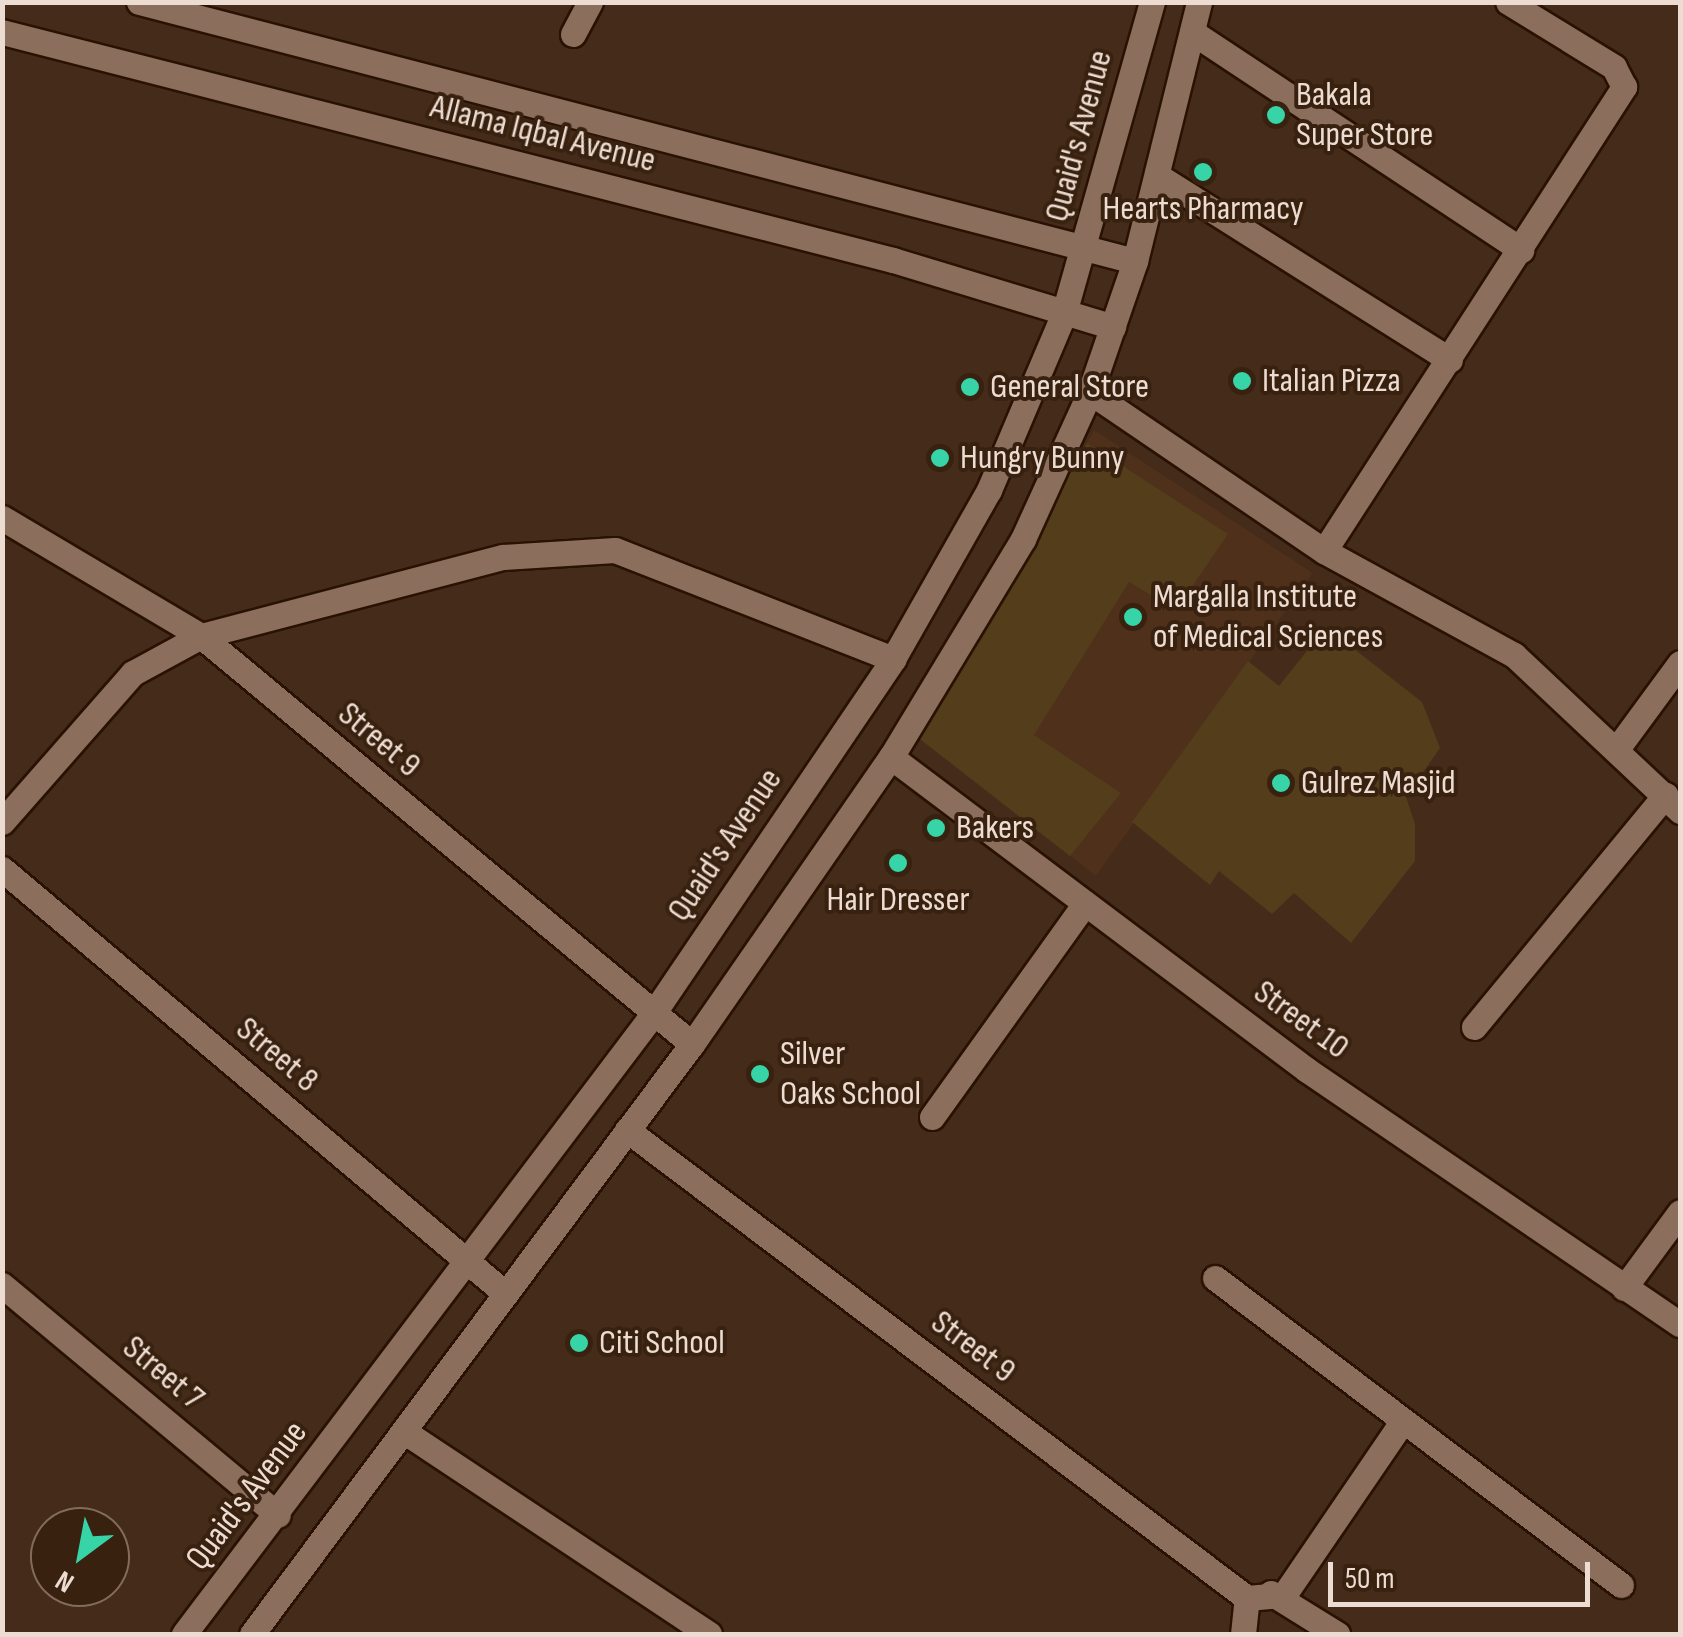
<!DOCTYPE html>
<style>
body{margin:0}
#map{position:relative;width:1683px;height:1637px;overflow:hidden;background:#442b1a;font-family:"Sofia Sans Condensed",sans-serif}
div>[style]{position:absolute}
.built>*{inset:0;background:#4f301a}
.building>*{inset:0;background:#533d1a}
.roads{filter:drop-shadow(2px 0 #291203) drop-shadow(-2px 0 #291203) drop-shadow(0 2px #291203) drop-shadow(0 -2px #291203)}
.minor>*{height:25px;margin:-12.5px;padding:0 12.5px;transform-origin:12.5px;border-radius:12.5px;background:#8b6e5b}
.dots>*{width:28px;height:28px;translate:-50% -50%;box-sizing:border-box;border:5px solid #392110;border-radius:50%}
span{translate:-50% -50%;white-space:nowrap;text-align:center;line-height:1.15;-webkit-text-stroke:8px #392110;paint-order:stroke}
.poi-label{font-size:35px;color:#ecdcd1}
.left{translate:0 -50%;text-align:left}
.street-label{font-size:35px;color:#ecdcd1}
.frame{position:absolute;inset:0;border:5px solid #ecdcd1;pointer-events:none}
.north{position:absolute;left:30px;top:1507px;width:100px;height:100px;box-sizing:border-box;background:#392110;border:2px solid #816c5d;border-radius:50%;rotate:212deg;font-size:28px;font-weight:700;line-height:40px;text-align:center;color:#ecdcd1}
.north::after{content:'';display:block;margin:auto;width:35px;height:45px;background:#36d4a7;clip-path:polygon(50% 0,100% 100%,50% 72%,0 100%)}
.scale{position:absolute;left:1328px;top:1562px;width:262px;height:45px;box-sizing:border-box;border:5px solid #ecdcd1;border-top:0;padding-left:12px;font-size:30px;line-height:35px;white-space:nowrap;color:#ecdcd1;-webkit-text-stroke:8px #392110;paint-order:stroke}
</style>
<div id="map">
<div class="built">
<i style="clip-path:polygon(1094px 430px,1313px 573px,1096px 876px,916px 736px)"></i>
</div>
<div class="building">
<i style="clip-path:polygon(1087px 443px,1228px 534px,1176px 610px,1129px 582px,1034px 735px,1121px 793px,1070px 856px,916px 736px)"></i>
<i style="clip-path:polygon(1326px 627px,1422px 702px,1440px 748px,1412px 788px,1400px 779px,1415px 824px,1415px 861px,1351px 943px,1294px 893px,1272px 914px,1219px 871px,1210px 885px,1132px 822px,1248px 661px,1279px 686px)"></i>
</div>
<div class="roads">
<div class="minor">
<i style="left:139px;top:2px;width:1029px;rotate:14.58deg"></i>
<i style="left:2px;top:32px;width:920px;rotate:14.35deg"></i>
<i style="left:893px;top:260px;width:230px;rotate:16.9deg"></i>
<i style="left:1192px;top:32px;width:395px;rotate:33.5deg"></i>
<i style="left:573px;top:34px;width:36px;rotate:-62deg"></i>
<i style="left:1158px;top:176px;width:345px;rotate:32.2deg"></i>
<i style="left:1090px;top:392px;width:283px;rotate:34.2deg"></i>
<i style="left:1324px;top:551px;width:217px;rotate:28.7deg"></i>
<i style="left:1514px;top:655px;width:228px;rotate:43.2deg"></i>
<i style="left:2px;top:518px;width:231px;rotate:30.7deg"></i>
<i style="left:201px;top:636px;width:638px;rotate:39.73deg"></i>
<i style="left:1324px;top:551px;width:553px;rotate:-57.12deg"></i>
<i style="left:1624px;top:87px;width:22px;rotate:-117deg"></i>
<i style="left:1614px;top:67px;width:124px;rotate:-148.5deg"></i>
<i style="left:1619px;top:746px;width:103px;rotate:-53.7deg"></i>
<i style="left:891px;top:757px;width:521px;rotate:36.96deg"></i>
<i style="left:1307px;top:1070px;width:451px;rotate:34.3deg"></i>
<i style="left:2px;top:822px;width:198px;rotate:-48.7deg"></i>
<i style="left:133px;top:673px;width:77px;rotate:-28.6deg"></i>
<i style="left:201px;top:636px;width:312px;rotate:-14.7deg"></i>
<i style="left:503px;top:557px;width:112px;rotate:-3.6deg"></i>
<i style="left:615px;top:550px;width:299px;rotate:21.4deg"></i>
<i style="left:2px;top:869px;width:659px;rotate:40.14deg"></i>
<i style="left:1474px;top:1027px;width:301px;rotate:-50.5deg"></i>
<i style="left:932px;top:1117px;width:263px;rotate:-54.4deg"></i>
<i style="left:627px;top:1130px;width:777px;rotate:37.05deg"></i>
<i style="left:1215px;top:1278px;width:509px;rotate:37.1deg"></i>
<i style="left:2px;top:1285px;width:359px;rotate:39.8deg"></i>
<i style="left:1624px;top:1288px;width:94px;rotate:-53.6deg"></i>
<i style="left:405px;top:1432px;width:365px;rotate:33.6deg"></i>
<i style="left:1271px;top:1593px;width:78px;rotate:31.8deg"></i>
<i style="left:1247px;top:1598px;width:37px;rotate:-5deg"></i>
<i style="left:1284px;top:1595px;width:209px;rotate:-55.7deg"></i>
<i style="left:184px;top:1634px;width:777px;rotate:-52.89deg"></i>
<i style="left:653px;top:1014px;width:429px;rotate:-55.9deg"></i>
<i style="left:893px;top:659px;width:194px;rotate:-60.4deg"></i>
<i style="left:989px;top:490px;width:192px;rotate:-67deg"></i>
<i style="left:1064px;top:313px;width:323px;rotate:-74.2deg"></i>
<i style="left:252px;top:1634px;width:736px;rotate:-53.29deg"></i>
<i style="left:692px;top:1044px;width:349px;rotate:-55.3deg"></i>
<i style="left:891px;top:757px;width:255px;rotate:-58.8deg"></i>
<i style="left:1023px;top:539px;width:162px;rotate:-65.5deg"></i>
<i style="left:1090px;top:392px;width:139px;rotate:-71deg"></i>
<i style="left:1135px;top:261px;width:267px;rotate:-76.1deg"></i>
<i style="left:1243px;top:1634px;width:36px;rotate:-84deg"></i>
</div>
</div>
<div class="dots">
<i style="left:1276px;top:115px;background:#36d4a7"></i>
<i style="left:1203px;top:172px;background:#36d4a7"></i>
<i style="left:1242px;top:381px;background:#36d4a7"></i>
<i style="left:970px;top:387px;background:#36d4a7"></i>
<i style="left:940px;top:458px;background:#36d4a7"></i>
<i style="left:1133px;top:617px;background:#36d4a7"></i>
<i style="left:1281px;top:783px;background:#36d4a7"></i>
<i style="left:936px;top:828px;background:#36d4a7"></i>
<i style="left:898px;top:863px;background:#36d4a7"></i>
<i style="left:760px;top:1074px;background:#36d4a7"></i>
<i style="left:579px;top:1343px;background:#36d4a7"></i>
</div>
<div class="poi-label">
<span class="left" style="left:1296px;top:115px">Bakala<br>Super Store</span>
<span style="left:1203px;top:209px">Hearts Pharmacy</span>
<span class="left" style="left:1262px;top:381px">Italian Pizza</span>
<span class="left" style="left:990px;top:387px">General Store</span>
<span class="left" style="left:960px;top:458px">Hungry Bunny</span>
<span class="left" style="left:1153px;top:617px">Margalla Institute<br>of Medical Sciences</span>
<span class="left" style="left:1301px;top:783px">Gulrez Masjid</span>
<span class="left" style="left:956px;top:828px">Bakers</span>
<span style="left:898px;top:900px">Hair Dresser</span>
<span class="left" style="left:780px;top:1074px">Silver<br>Oaks School</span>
<span class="left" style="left:599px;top:1343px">Citi School</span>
</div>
<div class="street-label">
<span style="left:543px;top:134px;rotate:14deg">Allama Iqbal Avenue</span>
<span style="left:1079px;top:136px;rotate:-75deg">Quaid's Avenue</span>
<span style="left:379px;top:740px;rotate:40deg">Street 9</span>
<span style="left:725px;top:845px;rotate:-56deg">Quaid's Avenue</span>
<span style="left:1301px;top:1020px;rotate:36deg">Street 10</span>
<span style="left:277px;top:1055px;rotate:40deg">Street 8</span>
<span style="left:973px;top:1347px;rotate:37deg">Street 9</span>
<span style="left:163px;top:1373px;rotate:40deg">Street 7</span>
<span style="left:247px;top:1496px;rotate:-53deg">Quaid's Avenue</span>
</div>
<div class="frame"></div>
<div class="north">N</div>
<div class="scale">50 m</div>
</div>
